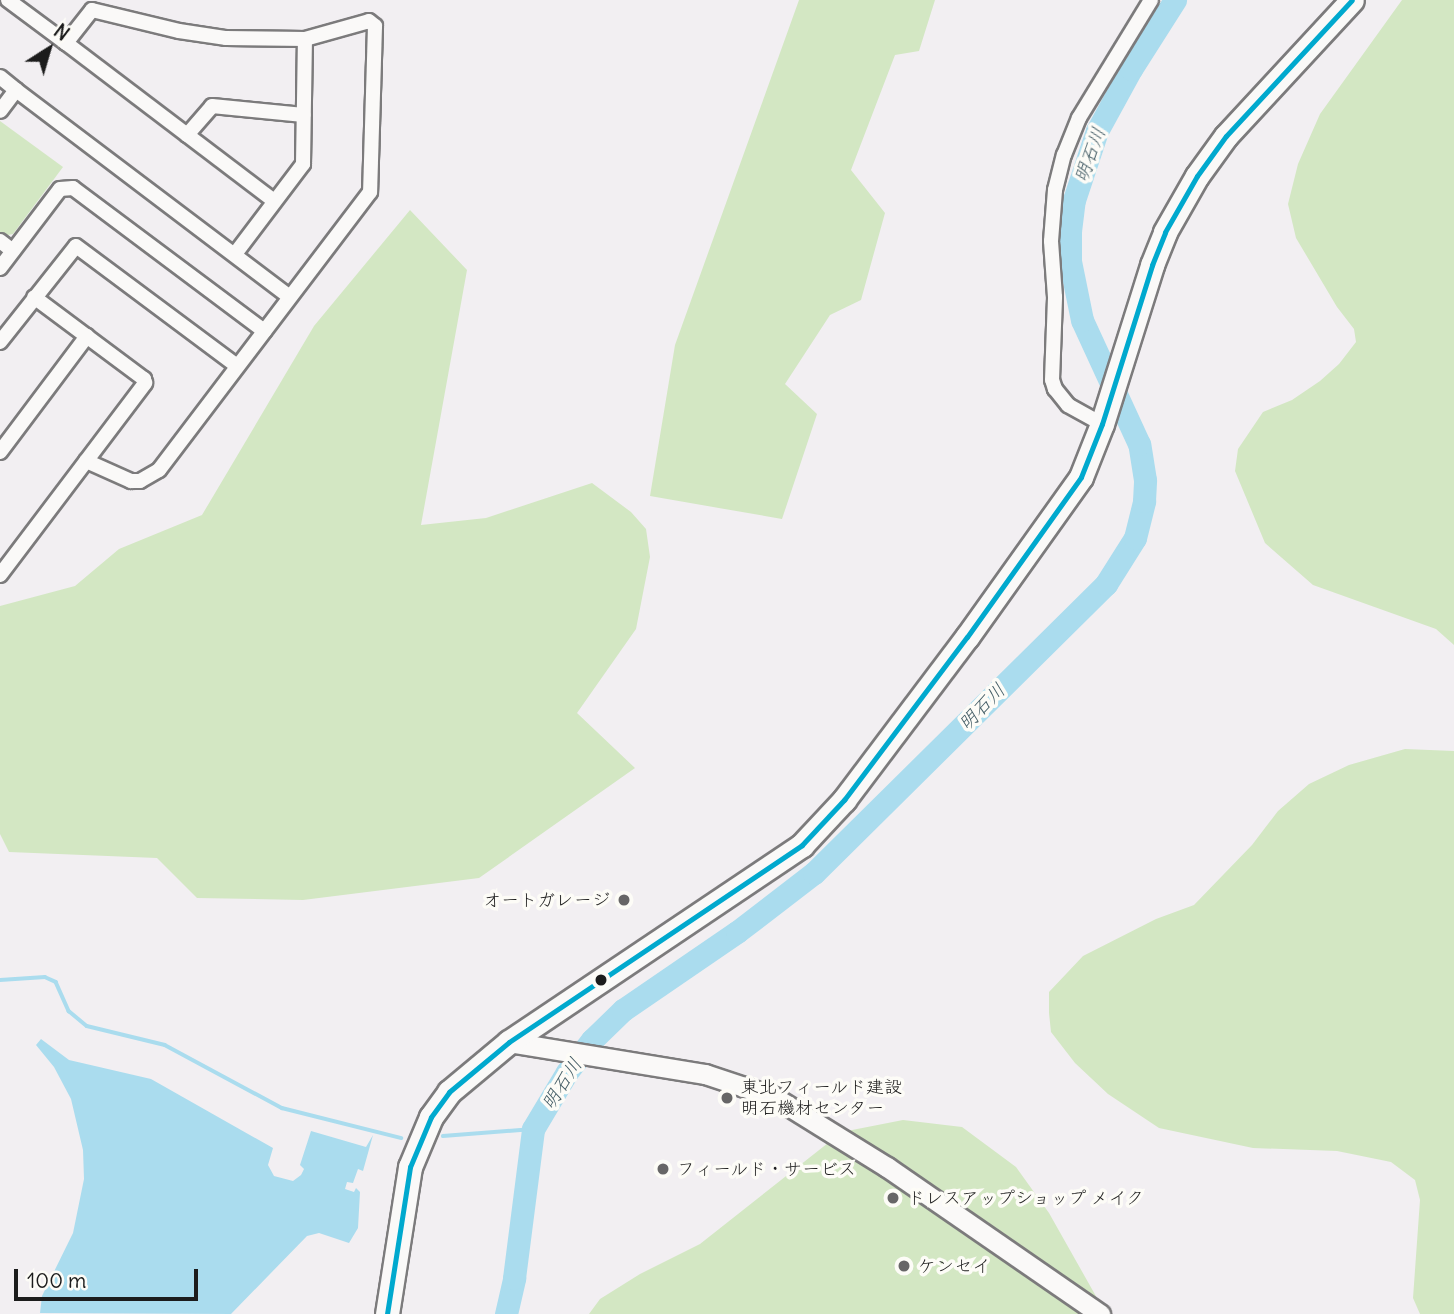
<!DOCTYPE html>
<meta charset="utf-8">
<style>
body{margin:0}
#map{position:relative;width:1454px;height:1314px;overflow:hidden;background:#f2eff2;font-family:Delius,"Klee One",sans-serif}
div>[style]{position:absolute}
.green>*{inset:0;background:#d3e7c3}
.water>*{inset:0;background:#aadcee}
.stream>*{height:3.5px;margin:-1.75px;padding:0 1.75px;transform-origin:1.75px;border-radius:1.75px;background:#aadcee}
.river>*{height:23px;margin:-11.5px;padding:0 11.5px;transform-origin:11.5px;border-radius:11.5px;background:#aadcee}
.roads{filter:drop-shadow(2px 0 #7c7b7c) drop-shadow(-2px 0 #7c7b7c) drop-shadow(0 2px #7c7b7c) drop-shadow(0 -2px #7c7b7c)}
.minor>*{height:14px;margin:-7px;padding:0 7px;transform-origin:7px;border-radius:7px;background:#faf9f8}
.tertiary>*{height:19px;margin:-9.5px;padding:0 9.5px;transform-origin:9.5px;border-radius:9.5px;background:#faf9f8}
.primary>*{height:23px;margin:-11.5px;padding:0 11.5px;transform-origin:11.5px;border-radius:11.5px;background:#faf9f8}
.bus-1>*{height:5px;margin:-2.5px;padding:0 2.5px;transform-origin:2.5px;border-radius:2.5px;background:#00a9ce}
.dots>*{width:19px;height:19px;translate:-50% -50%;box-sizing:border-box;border:4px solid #fdfcf7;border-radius:50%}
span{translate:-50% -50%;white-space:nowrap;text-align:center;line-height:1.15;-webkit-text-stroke:7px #fdfcf7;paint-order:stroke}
.poi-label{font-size:18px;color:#1c1c1c}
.right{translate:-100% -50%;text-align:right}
.left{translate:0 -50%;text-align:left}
.water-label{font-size:19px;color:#435c65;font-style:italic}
.north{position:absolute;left:14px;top:14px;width:70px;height:70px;-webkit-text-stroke:5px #fdfcf7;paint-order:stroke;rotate:37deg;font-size:19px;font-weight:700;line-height:28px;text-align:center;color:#1c1c1c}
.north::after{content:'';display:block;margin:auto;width:24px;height:32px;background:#1c1c1c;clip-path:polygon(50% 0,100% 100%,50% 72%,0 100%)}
.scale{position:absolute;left:14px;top:1269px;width:184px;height:32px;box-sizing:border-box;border:4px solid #1c1c1c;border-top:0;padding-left:9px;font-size:21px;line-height:24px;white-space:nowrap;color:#1c1c1c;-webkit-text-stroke:5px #fdfcf7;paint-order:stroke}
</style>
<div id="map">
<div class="green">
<i style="clip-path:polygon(799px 0,935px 0,919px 51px,895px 55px,851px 170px,885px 213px,861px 300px,830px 315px,785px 384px,817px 414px,782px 519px,650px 496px,675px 345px)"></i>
<i style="clip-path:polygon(1402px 0,1454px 0,1454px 645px,1436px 629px,1313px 585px,1265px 543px,1235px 471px,1238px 449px,1263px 412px,1292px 400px,1320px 381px,1339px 364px,1356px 342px,1354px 329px,1337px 307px,1296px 238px,1288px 204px,1298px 164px,1320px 114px)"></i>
<i style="clip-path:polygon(0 121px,63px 167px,13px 234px,3px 236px,0 233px)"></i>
<i style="clip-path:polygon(410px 210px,467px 270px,421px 525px,486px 518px,592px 483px,631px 512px,646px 529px,650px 557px,636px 629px,577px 713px,635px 768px,479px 878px,303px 900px,197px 898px,157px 858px,9px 852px,0 834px,0 606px,75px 586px,119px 549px,202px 515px,314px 326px)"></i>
<i style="clip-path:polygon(1405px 749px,1454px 751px,1454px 1314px,1420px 1314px,1413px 1298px,1420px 1200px,1415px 1180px,1391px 1162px,1337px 1151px,1253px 1148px,1159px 1128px,1108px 1094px,1075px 1063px,1051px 1032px,1049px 1013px,1049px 992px,1083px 956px,1156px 919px,1194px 905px,1252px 845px,1278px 811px,1309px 784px,1349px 765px)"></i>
<i style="clip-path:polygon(903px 1120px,962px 1127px,1016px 1167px,1049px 1213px,1106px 1314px,589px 1314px,600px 1299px,640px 1274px,700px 1244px,842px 1132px)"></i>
</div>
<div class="water">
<i style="clip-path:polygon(41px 1039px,69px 1060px,151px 1079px,273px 1148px,268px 1165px,274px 1176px,293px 1181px,301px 1175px,304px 1169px,300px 1165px,311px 1131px,366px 1147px,373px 1135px,363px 1171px,358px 1169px,353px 1183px,347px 1182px,345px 1189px,354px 1192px,356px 1188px,360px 1192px,358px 1228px,349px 1243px,319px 1233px,307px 1236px,231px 1314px,40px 1313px,42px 1296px,73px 1233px,84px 1179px,83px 1150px,71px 1099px,54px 1067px,36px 1045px)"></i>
</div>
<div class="stream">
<i style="left:0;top:980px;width:45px;rotate:-3.8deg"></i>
<i style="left:45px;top:977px;width:12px;rotate:24deg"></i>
<i style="left:56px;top:982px;width:32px;rotate:66deg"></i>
<i style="left:69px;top:1011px;width:23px;rotate:40deg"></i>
<i style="left:87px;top:1026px;width:80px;rotate:13.7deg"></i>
<i style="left:165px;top:1045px;width:133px;rotate:28.3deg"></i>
<i style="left:282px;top:1108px;width:123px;rotate:14.1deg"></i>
<i style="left:443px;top:1136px;width:90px;rotate:-4.4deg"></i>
</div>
<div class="river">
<i style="left:506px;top:1314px;width:37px;rotate:-77deg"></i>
<i style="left:514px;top:1278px;width:150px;rotate:-82.7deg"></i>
<i style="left:533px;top:1129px;width:66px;rotate:-59.2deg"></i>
<i style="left:567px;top:1072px;width:41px;rotate:-52deg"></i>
<i style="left:592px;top:1040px;width:43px;rotate:-44.1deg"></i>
<i style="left:623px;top:1010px;width:138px;rotate:-34.4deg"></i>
<i style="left:737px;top:932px;width:97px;rotate:-37.5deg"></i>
<i style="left:814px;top:873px;width:411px;rotate:-44.7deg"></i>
<i style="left:1106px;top:584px;width:54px;rotate:-57.8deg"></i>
<i style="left:1135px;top:538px;width:38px;rotate:-76deg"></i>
<i style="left:1144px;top:501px;width:21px;rotate:-87deg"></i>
<i style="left:1145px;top:480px;width:36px;rotate:-99deg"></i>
<i style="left:1139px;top:444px;width:136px;rotate:-114.7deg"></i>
<i style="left:1082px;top:320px;width:60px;rotate:-101.5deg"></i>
<i style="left:1070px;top:261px;width:30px;rotate:-90deg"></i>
<i style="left:1070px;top:231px;width:31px;rotate:-83deg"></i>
<i style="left:1074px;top:200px;width:73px;rotate:-71.6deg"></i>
<i style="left:1097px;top:131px;width:71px;rotate:-61.3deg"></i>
<i style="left:1131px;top:69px;width:82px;rotate:-57.5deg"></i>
</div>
<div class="roads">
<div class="minor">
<i style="left:8px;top:0;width:72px;rotate:36.6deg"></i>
<i style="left:66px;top:43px;width:42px;rotate:-51.8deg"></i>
<i style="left:92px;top:10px;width:89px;rotate:13.6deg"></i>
<i style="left:179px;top:31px;width:48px;rotate:8.5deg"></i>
<i style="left:226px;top:38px;width:79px;rotate:0.7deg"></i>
<i style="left:305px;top:39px;width:66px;rotate:-15.7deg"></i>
<i style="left:369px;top:21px;width:8px;rotate:40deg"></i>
<i style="left:375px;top:26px;width:166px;rotate:91.7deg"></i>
<i style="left:370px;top:192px;width:349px;rotate:127.2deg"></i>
<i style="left:159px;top:470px;width:22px;rotate:150deg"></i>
<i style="left:140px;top:481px;width:9px;rotate:180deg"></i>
<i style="left:131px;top:481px;width:49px;rotate:-156deg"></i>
<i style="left:66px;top:43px;width:261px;rotate:37.2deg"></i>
<i style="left:0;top:77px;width:21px;rotate:39deg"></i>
<i style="left:16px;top:90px;width:26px;rotate:127deg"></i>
<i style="left:16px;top:90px;width:343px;rotate:37.1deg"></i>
<i style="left:187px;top:135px;width:38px;rotate:-49deg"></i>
<i style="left:212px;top:106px;width:92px;rotate:5.6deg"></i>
<i style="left:0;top:241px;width:16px;rotate:38deg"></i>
<i style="left:235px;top:254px;width:113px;rotate:-52.9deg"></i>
<i style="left:303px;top:164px;width:125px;rotate:-89.1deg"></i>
<i style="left:0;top:268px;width:99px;rotate:-52.8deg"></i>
<i style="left:60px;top:189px;width:13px;rotate:-4deg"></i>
<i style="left:73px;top:188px;width:239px;rotate:36.8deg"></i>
<i style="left:0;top:342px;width:122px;rotate:-51.6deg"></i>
<i style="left:76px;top:246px;width:201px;rotate:36.7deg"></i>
<i style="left:1102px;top:424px;width:39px;rotate:-151deg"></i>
<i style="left:1068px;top:405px;width:21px;rotate:-129deg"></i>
<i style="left:1055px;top:389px;width:9px;rotate:-108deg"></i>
<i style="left:1052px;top:380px;width:83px;rotate:-87.9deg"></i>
<i style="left:1055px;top:297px;width:56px;rotate:-94.1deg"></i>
<i style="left:1051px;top:241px;width:51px;rotate:-85.5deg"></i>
<i style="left:1055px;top:190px;width:36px;rotate:-76deg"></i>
<i style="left:1064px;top:155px;width:40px;rotate:-68deg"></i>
<i style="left:1079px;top:118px;width:138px;rotate:-58.6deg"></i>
<i style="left:0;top:452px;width:145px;rotate:-53.1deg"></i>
<i style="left:0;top:575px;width:241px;rotate:-52.9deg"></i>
<i style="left:145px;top:383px;width:4px;rotate:-104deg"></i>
<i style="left:144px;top:379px;width:137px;rotate:-143.3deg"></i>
</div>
<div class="tertiary">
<i style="left:509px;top:1042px;width:199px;rotate:9.3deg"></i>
<i style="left:705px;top:1074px;width:73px;rotate:18.4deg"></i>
<i style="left:774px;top:1097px;width:133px;rotate:31.8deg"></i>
<i style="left:887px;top:1167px;width:259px;rotate:34.6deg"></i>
</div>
<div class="primary">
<i style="left:387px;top:1314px;width:149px;rotate:-81.1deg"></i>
<i style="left:410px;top:1167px;width:54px;rotate:-67.2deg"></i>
<i style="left:431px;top:1117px;width:31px;rotate:-54deg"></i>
<i style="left:449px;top:1092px;width:78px;rotate:-39.8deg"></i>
<i style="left:509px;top:1042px;width:353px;rotate:-33.9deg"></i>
<i style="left:802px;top:845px;width:62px;rotate:-47deg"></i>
<i style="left:844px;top:800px;width:204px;rotate:-53deg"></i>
<i style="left:967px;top:637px;width:196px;rotate:-54.5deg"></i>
<i style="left:1081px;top:477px;width:57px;rotate:-68.4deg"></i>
<i style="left:1102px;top:424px;width:167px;rotate:-72.5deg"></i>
<i style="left:1152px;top:265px;width:35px;rotate:-68deg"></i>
<i style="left:1165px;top:232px;width:64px;rotate:-60.3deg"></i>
<i style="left:1197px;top:176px;width:49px;rotate:-54.1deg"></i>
<i style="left:1226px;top:136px;width:185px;rotate:-47.2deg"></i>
</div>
</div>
<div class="bus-1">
<i style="left:387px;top:1314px;width:149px;rotate:-81.1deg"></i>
<i style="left:410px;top:1167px;width:54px;rotate:-67.2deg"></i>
<i style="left:431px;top:1117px;width:31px;rotate:-54deg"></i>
<i style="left:449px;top:1092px;width:78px;rotate:-39.8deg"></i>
<i style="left:509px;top:1042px;width:353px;rotate:-33.9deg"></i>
<i style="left:802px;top:845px;width:62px;rotate:-47deg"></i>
<i style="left:844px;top:800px;width:204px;rotate:-53deg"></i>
<i style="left:967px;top:637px;width:196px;rotate:-54.5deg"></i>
<i style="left:1081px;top:477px;width:57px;rotate:-68.4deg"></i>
<i style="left:1102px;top:424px;width:167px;rotate:-72.5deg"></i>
<i style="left:1152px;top:265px;width:35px;rotate:-68deg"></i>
<i style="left:1165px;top:232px;width:64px;rotate:-60.3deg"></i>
<i style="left:1197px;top:176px;width:49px;rotate:-54.1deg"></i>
<i style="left:1226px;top:136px;width:185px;rotate:-47.2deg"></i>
</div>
<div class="dots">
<i style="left:624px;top:900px;background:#676667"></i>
<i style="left:601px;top:980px;background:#1c1c1c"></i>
<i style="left:727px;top:1098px;background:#676667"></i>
<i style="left:663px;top:1169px;background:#676667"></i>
<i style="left:893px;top:1198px;background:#676667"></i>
<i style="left:904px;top:1266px;background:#676667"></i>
</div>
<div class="poi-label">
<span class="right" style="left:610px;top:900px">オートガレージ</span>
<span class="left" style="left:741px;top:1098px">東北フィールド建設<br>明石機材センター</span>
<span class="left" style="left:677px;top:1169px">フィールド・サービス</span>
<span class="left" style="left:907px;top:1198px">ドレスアップショップ メイク</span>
<span class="left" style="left:918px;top:1266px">ケンセイ</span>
</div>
<div class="water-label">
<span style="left:1090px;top:155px;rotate:-70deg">明石川</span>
<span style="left:982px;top:707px;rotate:-45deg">明石川</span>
<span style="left:562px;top:1084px;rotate:-57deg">明石川</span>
</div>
<div class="north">N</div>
<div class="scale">100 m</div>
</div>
